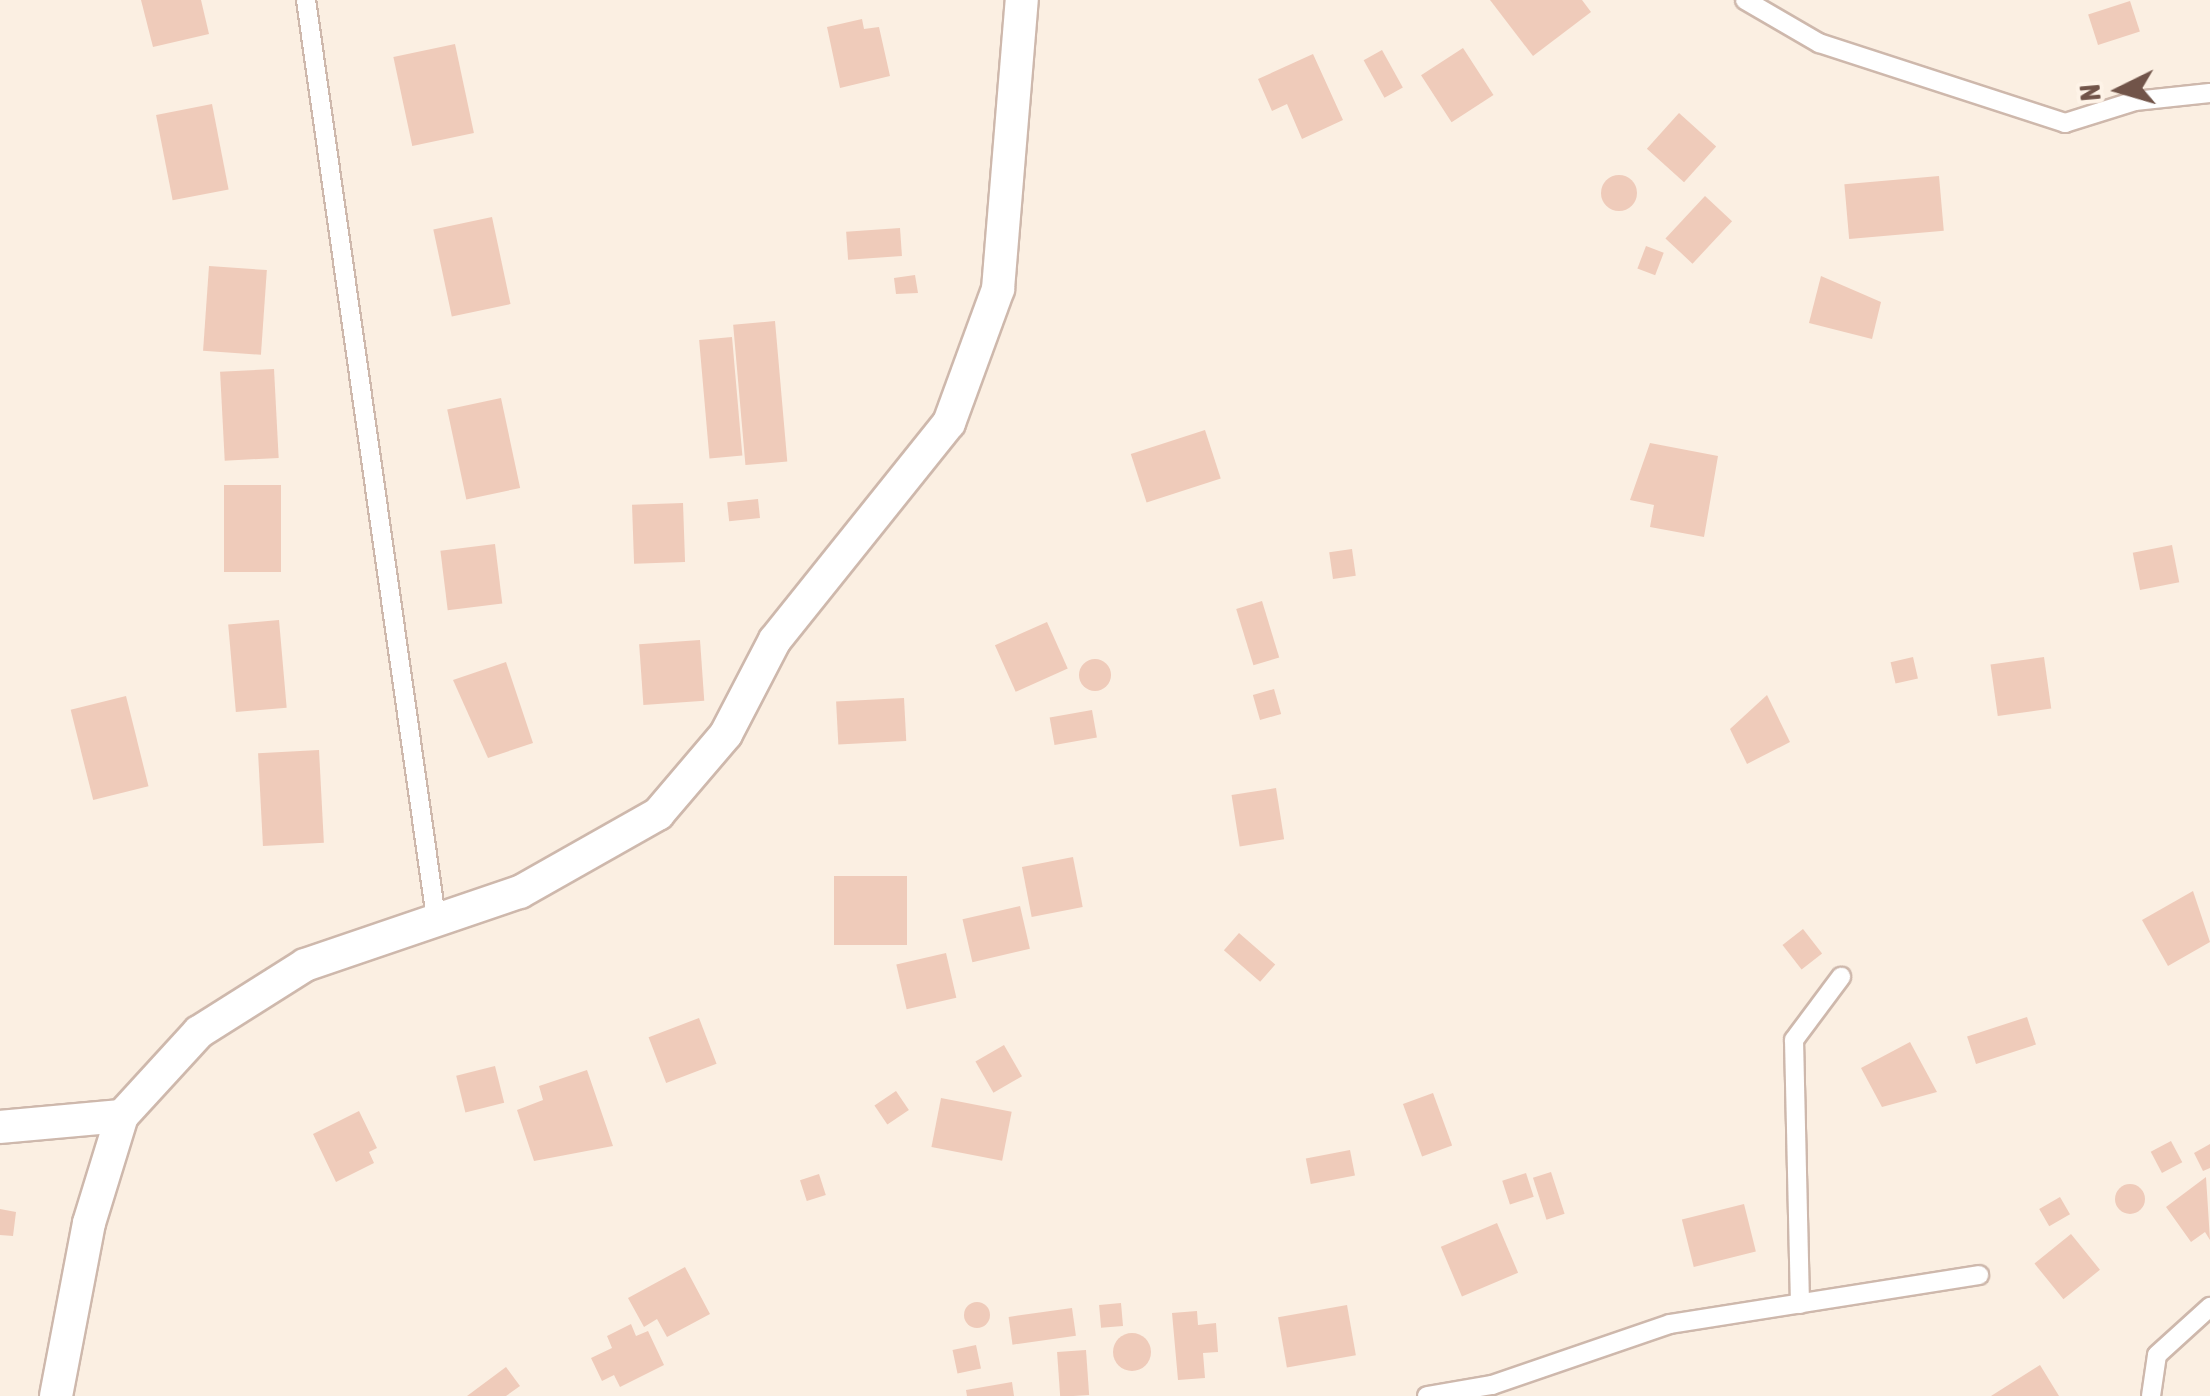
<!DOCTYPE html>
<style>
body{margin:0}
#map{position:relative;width:2210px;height:1396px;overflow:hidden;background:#fbefe2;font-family:"Asap Condensed",sans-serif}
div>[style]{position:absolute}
.building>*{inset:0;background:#efcbba;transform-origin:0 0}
.round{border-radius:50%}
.roads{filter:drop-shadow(2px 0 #ceb8ac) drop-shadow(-2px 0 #ceb8ac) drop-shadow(0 2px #ceb8ac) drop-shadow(0 -2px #ceb8ac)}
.lane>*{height:18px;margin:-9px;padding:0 9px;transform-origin:9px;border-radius:9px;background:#fff}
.street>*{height:32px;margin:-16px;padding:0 16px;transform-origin:16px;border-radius:16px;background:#fff}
span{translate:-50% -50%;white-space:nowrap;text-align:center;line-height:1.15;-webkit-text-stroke:10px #fef3e7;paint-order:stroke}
.north{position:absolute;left:2070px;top:40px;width:100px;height:100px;-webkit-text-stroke:8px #fef3e7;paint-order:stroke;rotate:265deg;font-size:28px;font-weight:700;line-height:40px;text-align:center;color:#715449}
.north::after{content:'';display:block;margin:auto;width:35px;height:45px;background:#715449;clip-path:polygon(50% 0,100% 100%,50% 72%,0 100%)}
</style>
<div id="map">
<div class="building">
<i style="clip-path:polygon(141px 0,201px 0,209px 34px,153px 47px)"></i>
<i style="clip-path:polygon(1490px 0,1582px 0,1591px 12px,1533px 56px)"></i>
<i style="left:2130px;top:1px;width:32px;height:44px;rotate:72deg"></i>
<i style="clip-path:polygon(862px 19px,864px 29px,879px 27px,890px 76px,840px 88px,827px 27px)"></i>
<i style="left:455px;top:44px;width:91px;height:63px;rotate:78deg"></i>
<i style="left:1463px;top:48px;width:56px;height:50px;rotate:57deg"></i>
<i style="left:1382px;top:50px;width:43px;height:21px;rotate:61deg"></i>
<i style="clip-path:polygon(1313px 54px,1343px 120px,1302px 139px,1287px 104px,1272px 111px,1258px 79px)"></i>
<i style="left:212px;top:104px;width:87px;height:57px;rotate:79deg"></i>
<i style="left:1679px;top:113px;width:50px;height:48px;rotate:42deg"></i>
<i class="round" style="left:1601px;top:175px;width:36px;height:36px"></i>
<i style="left:1939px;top:176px;width:55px;height:95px;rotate:85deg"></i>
<i style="left:1705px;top:196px;width:37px;height:58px;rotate:43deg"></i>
<i style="left:492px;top:217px;width:89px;height:60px;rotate:78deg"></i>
<i style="left:900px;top:228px;width:28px;height:54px;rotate:86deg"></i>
<i style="left:1646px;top:246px;width:19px;height:24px;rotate:21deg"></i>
<i style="left:209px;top:266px;width:58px;height:85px;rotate:4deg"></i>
<i style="clip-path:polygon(915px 275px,918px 293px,896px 294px,894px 278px)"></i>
<i style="clip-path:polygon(1821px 276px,1881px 302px,1872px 339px,1809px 323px)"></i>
<i style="left:775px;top:321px;width:141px;height:42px;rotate:85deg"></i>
<i style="left:732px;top:337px;width:119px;height:33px;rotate:85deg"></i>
<i style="left:274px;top:369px;width:89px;height:54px;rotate:87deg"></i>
<i style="left:501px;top:398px;width:92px;height:55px;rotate:78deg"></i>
<i style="left:1205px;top:430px;width:51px;height:78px;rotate:72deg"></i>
<i style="clip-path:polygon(1650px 443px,1718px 456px,1704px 537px,1650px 527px,1654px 505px,1630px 500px)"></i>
<i style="left:224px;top:485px;width:57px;height:87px"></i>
<i style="left:758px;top:499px;width:19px;height:31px;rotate:84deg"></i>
<i style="left:683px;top:503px;width:59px;height:51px;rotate:88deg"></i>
<i style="left:495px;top:544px;width:60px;height:55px;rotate:83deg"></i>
<i style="left:2172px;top:545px;width:38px;height:40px;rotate:79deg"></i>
<i style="left:1352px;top:549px;width:27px;height:23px;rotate:82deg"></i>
<i style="left:1262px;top:601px;width:59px;height:27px;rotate:73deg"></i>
<i style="left:279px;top:620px;width:88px;height:51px;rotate:85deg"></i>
<i style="left:1047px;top:622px;width:51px;height:57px;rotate:66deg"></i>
<i style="left:700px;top:640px;width:61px;height:61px;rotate:86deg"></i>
<i style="left:1913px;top:657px;width:22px;height:23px;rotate:77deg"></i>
<i style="left:2044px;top:657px;width:52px;height:54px;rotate:82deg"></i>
<i class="round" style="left:1079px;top:659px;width:32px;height:32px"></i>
<i style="clip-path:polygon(506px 662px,533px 743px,488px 758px,453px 680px)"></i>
<i style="left:1274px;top:689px;width:26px;height:22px;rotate:74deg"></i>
<i style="clip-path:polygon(1767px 695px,1790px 742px,1747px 764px,1730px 729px)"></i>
<i style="left:126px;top:696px;width:93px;height:57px;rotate:76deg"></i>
<i style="left:904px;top:698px;width:43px;height:68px;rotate:87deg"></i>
<i style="left:1092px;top:710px;width:28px;height:43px;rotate:80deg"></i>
<i style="left:319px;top:750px;width:93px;height:61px;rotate:87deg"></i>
<i style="left:1276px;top:788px;width:52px;height:45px;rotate:81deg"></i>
<i style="left:1073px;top:857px;width:51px;height:52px;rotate:79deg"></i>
<i style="left:834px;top:876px;width:73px;height:69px"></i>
<i style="clip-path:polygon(2193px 891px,2210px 942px,2168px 966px,2142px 920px)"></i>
<i style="left:1020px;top:906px;width:44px;height:59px;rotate:77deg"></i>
<i style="left:1803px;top:929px;width:31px;height:26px;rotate:52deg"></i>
<i style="left:1239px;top:933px;width:48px;height:23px;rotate:41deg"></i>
<i style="left:946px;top:953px;width:46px;height:51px;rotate:77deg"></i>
<i style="left:2027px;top:1017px;width:29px;height:63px;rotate:72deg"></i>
<i style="left:699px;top:1018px;width:49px;height:54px;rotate:69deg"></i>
<i style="clip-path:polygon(1910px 1042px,1937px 1092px,1882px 1107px,1861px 1068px)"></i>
<i style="left:1004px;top:1045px;width:36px;height:33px;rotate:60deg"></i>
<i style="left:495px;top:1066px;width:38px;height:40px;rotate:76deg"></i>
<i style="clip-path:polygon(587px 1070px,613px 1146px,534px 1161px,517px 1110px,543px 1100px,539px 1086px)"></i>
<i style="left:896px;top:1091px;width:23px;height:26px;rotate:56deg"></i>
<i style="left:1433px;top:1093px;width:56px;height:32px;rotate:70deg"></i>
<i style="left:941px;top:1098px;width:72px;height:50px;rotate:11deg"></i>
<i style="clip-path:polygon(359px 1111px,377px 1148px,369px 1152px,374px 1163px,336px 1182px,313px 1134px)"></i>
<i style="left:2171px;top:1141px;width:24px;height:23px;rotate:62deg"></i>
<i style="clip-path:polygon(2210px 1144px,2210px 1168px,2203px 1171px,2194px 1153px)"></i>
<i style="left:1350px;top:1150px;width:26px;height:45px;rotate:79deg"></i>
<i style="left:1551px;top:1172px;width:44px;height:19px;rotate:72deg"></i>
<i style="left:1526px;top:1173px;width:25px;height:25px;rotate:72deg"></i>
<i style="left:819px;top:1174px;width:22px;height:20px;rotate:72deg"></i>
<i style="clip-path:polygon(2206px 1177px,2210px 1240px,2205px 1232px,2191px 1242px,2166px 1207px)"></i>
<i class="round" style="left:2115px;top:1184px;width:30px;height:30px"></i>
<i style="left:2060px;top:1197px;width:20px;height:24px;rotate:60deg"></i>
<i style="left:1744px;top:1204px;width:49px;height:64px;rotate:76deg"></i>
<i style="clip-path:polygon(0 1209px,16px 1212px,13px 1236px,0 1235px)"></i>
<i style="left:1497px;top:1223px;width:54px;height:61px;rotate:67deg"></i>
<i style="left:2071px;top:1234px;width:46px;height:47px;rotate:51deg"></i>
<i style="clip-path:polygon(685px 1267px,710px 1314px,667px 1337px,657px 1319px,644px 1327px,628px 1298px)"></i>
<i class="round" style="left:964px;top:1302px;width:26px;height:26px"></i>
<i style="left:1121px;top:1303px;width:23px;height:22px;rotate:85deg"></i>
<i style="left:1347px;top:1305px;width:51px;height:70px;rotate:80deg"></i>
<i style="left:1072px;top:1308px;width:28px;height:64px;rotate:82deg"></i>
<i style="clip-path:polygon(1197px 1311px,1198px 1325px,1216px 1323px,1218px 1352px,1203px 1353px,1205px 1378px,1178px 1380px,1172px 1313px)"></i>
<i style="clip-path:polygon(631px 1324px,636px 1336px,648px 1331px,664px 1365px,620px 1387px,614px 1375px,602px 1381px,591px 1358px,612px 1348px,607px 1336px)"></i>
<i class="round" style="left:1113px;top:1333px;width:38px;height:38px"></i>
<i style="left:976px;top:1345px;width:24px;height:24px;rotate:78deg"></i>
<i style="left:1086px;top:1350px;width:45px;height:29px;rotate:86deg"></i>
<i style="clip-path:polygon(2040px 1365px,2059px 1396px,1991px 1396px)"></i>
<i style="clip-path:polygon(506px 1367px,520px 1386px,506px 1396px,467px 1396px)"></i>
<i style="clip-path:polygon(1012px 1382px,1014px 1396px,967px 1396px,966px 1390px)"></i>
</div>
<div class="roads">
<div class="lane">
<i style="left:306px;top:0;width:934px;rotate:81.94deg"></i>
<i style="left:1745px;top:0;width:86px;rotate:30.2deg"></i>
<i style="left:1819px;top:43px;width:259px;rotate:18deg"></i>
<i style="left:2065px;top:123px;width:73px;rotate:-17.4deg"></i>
<i style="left:2135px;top:101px;width:75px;rotate:-6.1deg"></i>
<i style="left:1800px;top:1304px;width:264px;rotate:-91.3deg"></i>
<i style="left:1794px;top:1040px;width:79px;rotate:-53.3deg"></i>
<i style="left:1427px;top:1396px;width:66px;rotate:-9.6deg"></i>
<i style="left:1492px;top:1385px;width:188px;rotate:-18.9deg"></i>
<i style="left:1670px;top:1324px;width:313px;rotate:-9deg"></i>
<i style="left:2151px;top:1396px;width:41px;rotate:-81.7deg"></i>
<i style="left:2157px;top:1355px;width:72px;rotate:-42.2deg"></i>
</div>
<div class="street">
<i style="left:0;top:1127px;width:122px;rotate:-5.2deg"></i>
<i style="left:56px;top:1396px;width:176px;rotate:-79.2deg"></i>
<i style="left:89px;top:1223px;width:112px;rotate:-72.9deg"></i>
<i style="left:122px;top:1116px;width:114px;rotate:-47.5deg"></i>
<i style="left:199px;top:1032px;width:125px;rotate:-32.3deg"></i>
<i style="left:305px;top:965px;width:227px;rotate:-18.8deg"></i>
<i style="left:520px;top:892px;width:159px;rotate:-29.5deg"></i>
<i style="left:658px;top:814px;width:105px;rotate:-49.6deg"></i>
<i style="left:726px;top:734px;width:106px;rotate:-62.5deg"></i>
<i style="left:775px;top:640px;width:278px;rotate:-51.3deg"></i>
<i style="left:949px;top:423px;width:143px;rotate:-69.9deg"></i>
<i style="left:998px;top:289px;width:290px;rotate:-85.3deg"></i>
</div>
</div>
<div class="north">N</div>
</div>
